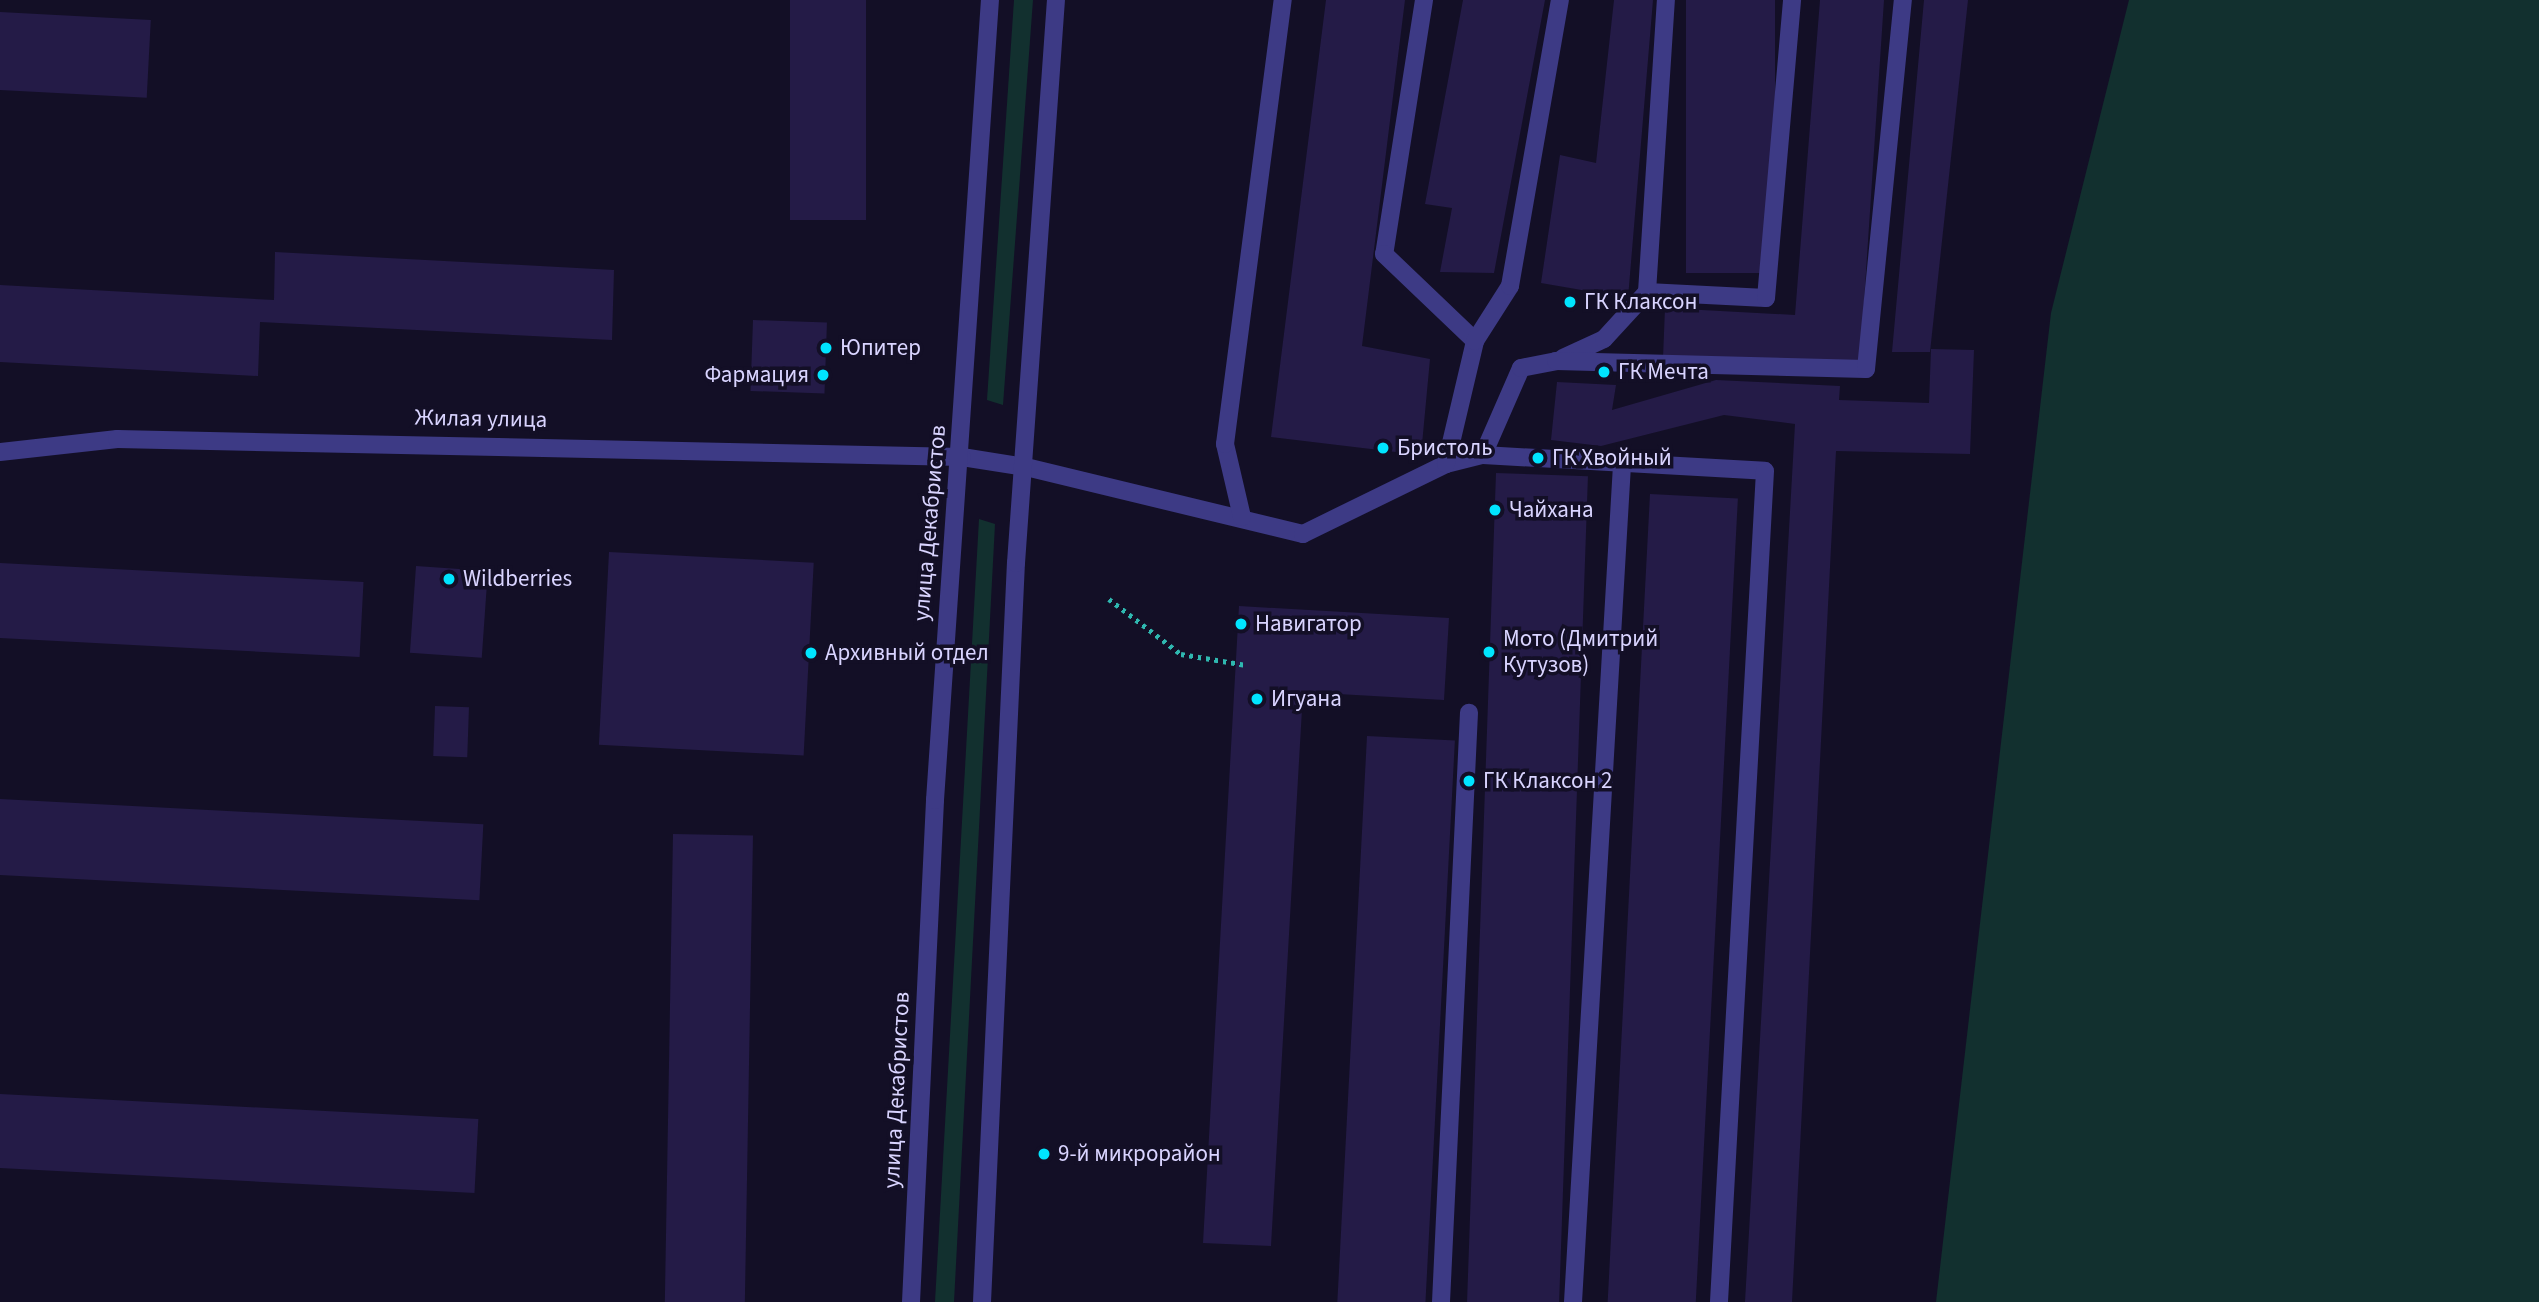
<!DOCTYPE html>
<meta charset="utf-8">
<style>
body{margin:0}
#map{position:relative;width:2539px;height:1302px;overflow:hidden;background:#130f26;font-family:"Source Sans 3",sans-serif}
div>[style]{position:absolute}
.green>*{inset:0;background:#12302f}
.building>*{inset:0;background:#241b47;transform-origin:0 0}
.path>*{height:4.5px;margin-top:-2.25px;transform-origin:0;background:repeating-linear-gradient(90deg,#2fb8b0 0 3.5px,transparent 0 8.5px)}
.service>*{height:18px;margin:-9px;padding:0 9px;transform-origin:9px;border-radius:9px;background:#3d3a85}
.minor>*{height:18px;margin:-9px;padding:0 9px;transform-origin:9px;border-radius:9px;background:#3d3a85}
.tertiary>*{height:18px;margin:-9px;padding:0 9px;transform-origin:9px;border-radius:9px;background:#3d3a85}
.dots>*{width:19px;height:19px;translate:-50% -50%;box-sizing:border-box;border:4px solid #130f26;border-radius:50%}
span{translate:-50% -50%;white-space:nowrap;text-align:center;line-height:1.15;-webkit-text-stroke:7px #130f26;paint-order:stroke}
.poi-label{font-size:23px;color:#d9d4ff}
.left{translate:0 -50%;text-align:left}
.right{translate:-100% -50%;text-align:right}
.street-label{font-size:23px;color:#d9d4ff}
</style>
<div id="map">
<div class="green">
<i style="clip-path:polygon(1014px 0,1033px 0,1003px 405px,987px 400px)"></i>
<i style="clip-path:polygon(2129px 0,2539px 0,2539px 1302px,1936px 1302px,2051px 313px)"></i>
<i style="clip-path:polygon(979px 519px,995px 524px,954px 1302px,935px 1302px)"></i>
</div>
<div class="building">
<i style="left:790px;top:0;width:76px;height:220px"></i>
<i style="clip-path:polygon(1326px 0,1405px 0,1362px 346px,1430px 359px,1421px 455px,1271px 437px)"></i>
<i style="clip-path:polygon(1463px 0,1545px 0,1494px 273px,1440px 272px,1452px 208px,1425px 204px)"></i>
<i style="clip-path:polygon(1614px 0,1653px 0,1628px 298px,1541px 283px,1560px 155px,1596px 163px)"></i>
<i style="left:1686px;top:0;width:89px;height:273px"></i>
<i style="clip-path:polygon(1820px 0,1884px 0,1860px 362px,1663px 358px,1665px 308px,1795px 315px)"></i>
<i style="clip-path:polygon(1924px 0,1968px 0,1930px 352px,1892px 352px)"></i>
<i style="left:0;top:12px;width:151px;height:78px;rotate:3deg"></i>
<i style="clip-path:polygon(275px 252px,614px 270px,612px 340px,260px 322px,258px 376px,0 362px,0 285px,274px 300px)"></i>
<i style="left:753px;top:320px;width:74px;height:71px;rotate:2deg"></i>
<i style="clip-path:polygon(1931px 349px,1974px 350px,1970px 454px,1836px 451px,1792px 1302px,1745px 1302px,1795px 424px,1724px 415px,1601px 446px,1551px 440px,1557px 382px,1616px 385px,1612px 410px,1716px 380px,1840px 386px,1839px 400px,1929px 403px)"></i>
<i style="left:1496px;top:473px;width:92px;height:830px;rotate:2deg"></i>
<i style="left:1650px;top:494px;width:88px;height:809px;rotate:3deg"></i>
<i style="left:609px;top:552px;width:205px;height:193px;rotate:3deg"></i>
<i style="left:0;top:563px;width:364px;height:75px;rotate:3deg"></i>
<i style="left:416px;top:566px;width:72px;height:87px;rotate:4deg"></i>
<i style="clip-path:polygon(1239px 606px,1449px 618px,1444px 700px,1303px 692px,1271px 1246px,1203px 1243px)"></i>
<i style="left:435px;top:706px;width:34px;height:50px;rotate:2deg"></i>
<i style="left:1367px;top:736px;width:88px;height:567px;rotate:3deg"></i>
<i style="left:0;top:799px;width:484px;height:76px;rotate:3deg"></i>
<i style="left:673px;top:834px;width:80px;height:469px;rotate:1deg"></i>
<i style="left:0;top:1094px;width:479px;height:74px;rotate:3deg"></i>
</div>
<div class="path">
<i style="left:1109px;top:599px;width:91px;rotate:37.4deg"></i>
<i style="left:1181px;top:654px;width:66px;rotate:9.6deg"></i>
</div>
<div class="service">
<i style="left:1424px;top:0;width:257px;rotate:98.9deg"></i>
<i style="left:1384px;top:254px;width:126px;rotate:43.7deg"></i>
<i style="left:1647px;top:292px;width:119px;rotate:2.9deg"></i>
<i style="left:1766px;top:298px;width:299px;rotate:-85deg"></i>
<i style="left:1563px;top:358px;width:45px;rotate:-24.9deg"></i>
<i style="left:1604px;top:339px;width:64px;rotate:-47.5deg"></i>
<i style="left:1647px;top:292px;width:293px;rotate:-86.3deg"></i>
<i style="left:1483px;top:455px;width:282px;rotate:3.2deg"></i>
<i style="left:1765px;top:471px;width:832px;rotate:93.17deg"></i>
<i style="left:962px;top:457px;width:65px;rotate:8.9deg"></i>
<i style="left:1026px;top:467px;width:285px;rotate:13.6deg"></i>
<i style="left:1303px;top:534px;width:159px;rotate:-26.1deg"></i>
<i style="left:1446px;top:464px;width:38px;rotate:-14deg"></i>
<i style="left:1483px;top:455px;width:95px;rotate:-66.4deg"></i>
<i style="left:1521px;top:368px;width:36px;rotate:-11deg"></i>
<i style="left:1556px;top:361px;width:310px;rotate:1.5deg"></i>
<i style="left:1866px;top:369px;width:371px;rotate:-84.3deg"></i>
<i style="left:1446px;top:464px;width:126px;rotate:-76.7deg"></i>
<i style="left:1475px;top:341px;width:65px;rotate:-57.5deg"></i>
<i style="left:1510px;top:286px;width:290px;rotate:-80.1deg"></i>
<i style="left:1242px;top:517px;width:75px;rotate:-103.1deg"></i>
<i style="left:1225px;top:444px;width:448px;rotate:-82.6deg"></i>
<i style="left:1441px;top:1302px;width:590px;rotate:-87.28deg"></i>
<i style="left:1573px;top:1302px;width:839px;rotate:-86.65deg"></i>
</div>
<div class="minor">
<i style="left:0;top:452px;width:118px;rotate:-6.3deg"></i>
<i style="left:117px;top:439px;width:845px;rotate:1.22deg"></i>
</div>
<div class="tertiary">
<i style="left:911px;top:1302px;width:503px;rotate:-87.26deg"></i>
<i style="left:935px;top:800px;width:802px;rotate:-86.07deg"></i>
<i style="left:982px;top:1302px;width:740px;rotate:-87.37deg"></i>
<i style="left:1016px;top:563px;width:564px;rotate:-85.94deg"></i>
</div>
<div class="dots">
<i style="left:1570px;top:302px;background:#00e5ff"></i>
<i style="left:826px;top:348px;background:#00e5ff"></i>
<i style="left:1604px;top:372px;background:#00e5ff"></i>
<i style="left:823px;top:375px;background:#00e5ff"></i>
<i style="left:1383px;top:448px;background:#00e5ff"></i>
<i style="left:1538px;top:458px;background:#00e5ff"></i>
<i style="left:1495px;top:510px;background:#00e5ff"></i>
<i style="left:449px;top:579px;background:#00e5ff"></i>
<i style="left:1241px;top:624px;background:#00e5ff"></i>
<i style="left:1489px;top:652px;background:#00e5ff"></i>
<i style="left:811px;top:653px;background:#00e5ff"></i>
<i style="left:1257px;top:699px;background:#00e5ff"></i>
<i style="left:1469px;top:781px;background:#00e5ff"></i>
<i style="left:1044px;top:1154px;background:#00e5ff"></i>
</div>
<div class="poi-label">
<span class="left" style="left:1584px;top:302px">ГК Клаксон</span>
<span class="left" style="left:840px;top:348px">Юпитер</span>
<span class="left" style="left:1618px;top:372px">ГК Мечта</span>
<span class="right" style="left:809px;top:375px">Фармация</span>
<span class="left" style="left:1397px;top:448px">Бристоль</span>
<span class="left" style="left:1552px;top:458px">ГК Хвойный</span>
<span class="left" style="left:1509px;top:510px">Чайхана</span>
<span class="left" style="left:463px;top:579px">Wildberries</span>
<span class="left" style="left:1255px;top:624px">Навигатор</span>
<span class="left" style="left:1503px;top:652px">Мото (Дмитрий<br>Кутузов)</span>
<span class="left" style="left:825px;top:653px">Архивный отдел</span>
<span class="left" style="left:1271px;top:699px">Игуана</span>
<span class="left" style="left:1483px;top:781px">ГК Клаксон 2</span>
<span class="left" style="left:1058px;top:1154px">9-й микрорайон</span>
</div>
<div class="street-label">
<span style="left:481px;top:419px;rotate:1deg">Жилая улица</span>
<span style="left:930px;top:523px;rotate:-85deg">улица Декабристов</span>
<span style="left:897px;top:1090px;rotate:-87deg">улица Декабристов</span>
</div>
</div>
